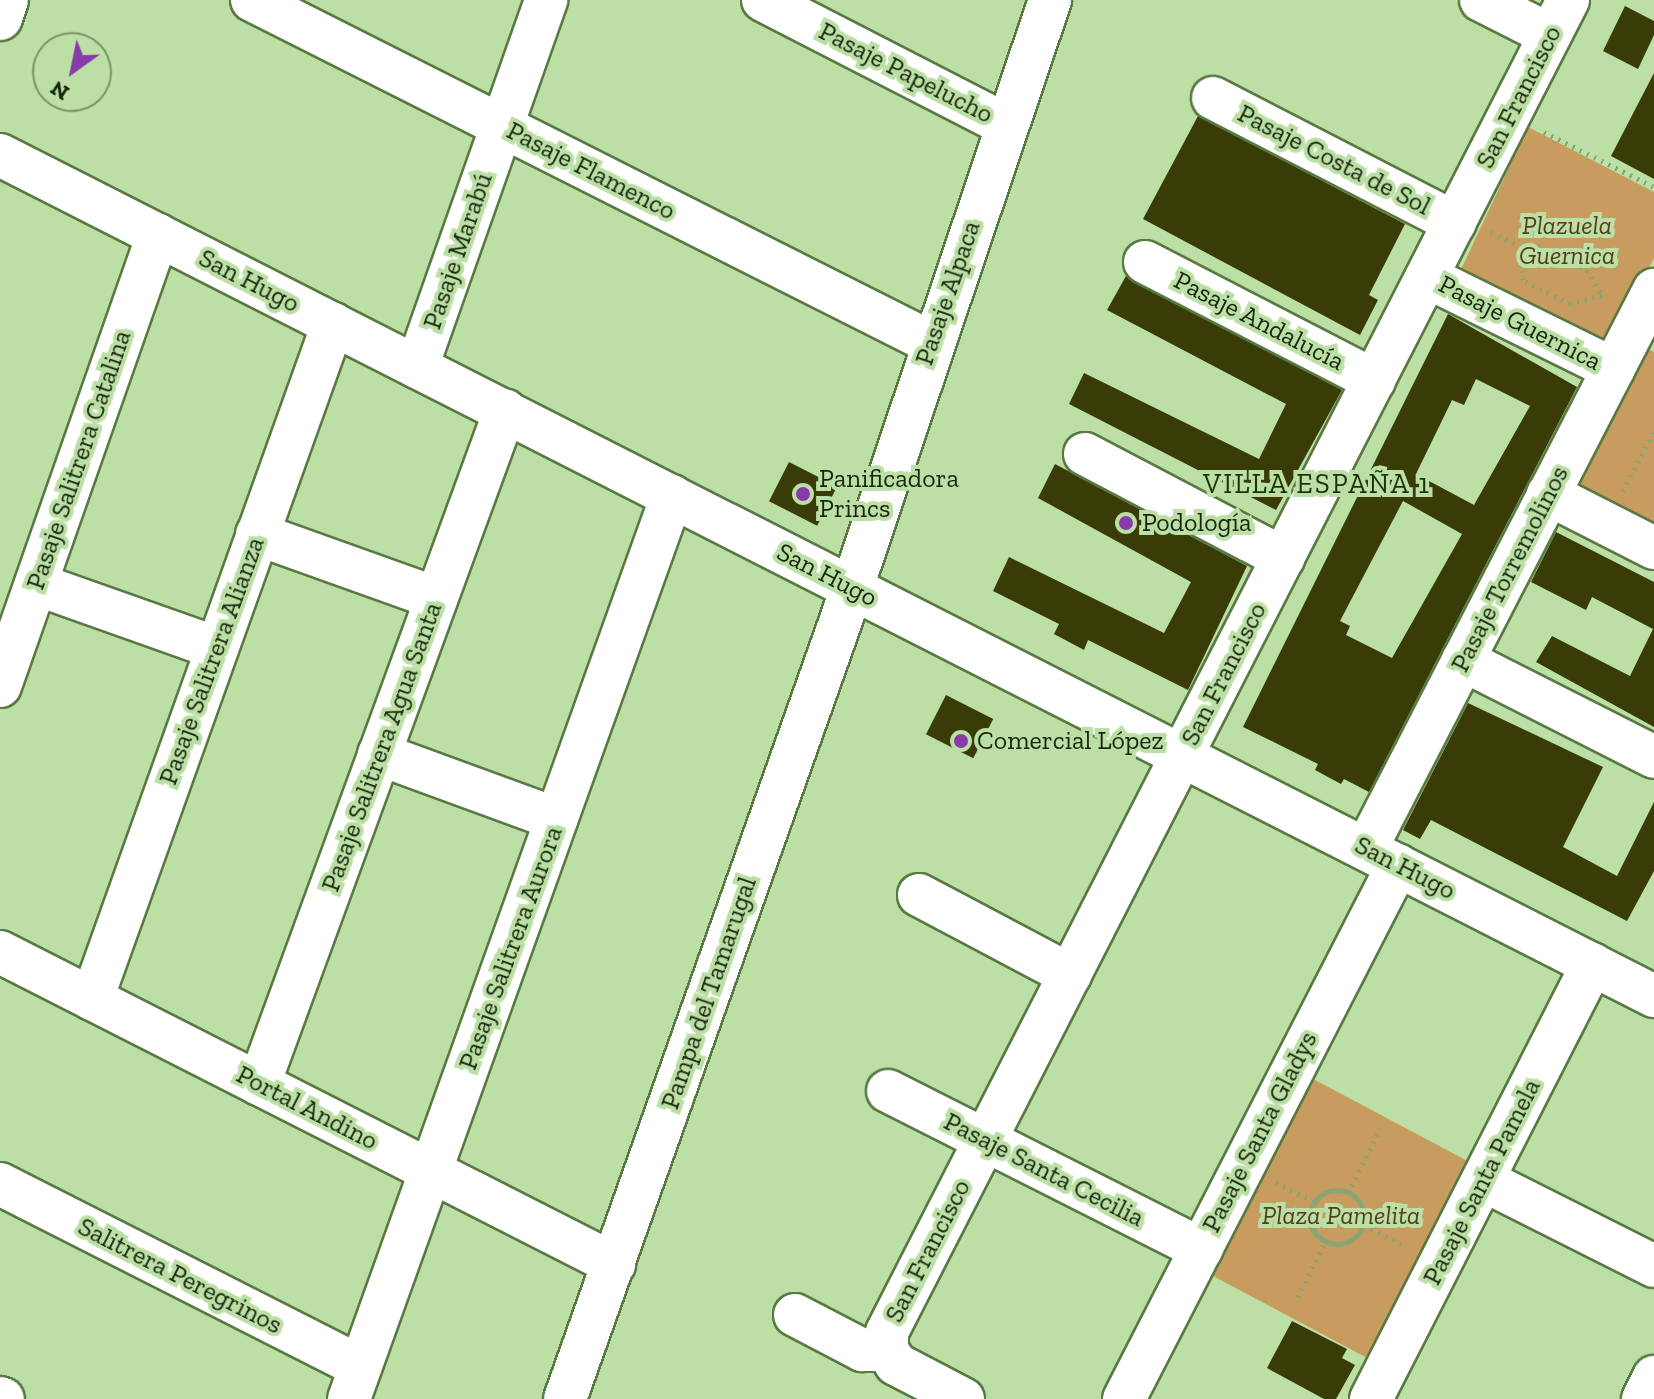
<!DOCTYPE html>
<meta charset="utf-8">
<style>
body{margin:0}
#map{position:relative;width:1654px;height:1399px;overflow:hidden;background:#bbdfa4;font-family:"Zilla Slab",serif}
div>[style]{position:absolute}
.green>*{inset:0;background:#c89b5f;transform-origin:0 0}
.building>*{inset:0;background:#393c07;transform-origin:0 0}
.path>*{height:5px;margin-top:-2.5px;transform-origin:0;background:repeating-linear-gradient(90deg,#88a576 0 2px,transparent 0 8px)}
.path>.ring{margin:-2.5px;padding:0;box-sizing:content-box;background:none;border:5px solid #88a576;border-radius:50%}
.roads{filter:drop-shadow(2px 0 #597943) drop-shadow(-2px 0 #597943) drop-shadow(0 2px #597943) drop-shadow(0 -2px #597943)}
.minor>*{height:42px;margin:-21px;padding:0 21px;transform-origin:21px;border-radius:21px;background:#fff}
.major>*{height:44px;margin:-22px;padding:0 22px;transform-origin:22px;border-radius:22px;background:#fff}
.dots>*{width:22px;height:22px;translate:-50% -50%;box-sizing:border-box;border:4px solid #bbdfa4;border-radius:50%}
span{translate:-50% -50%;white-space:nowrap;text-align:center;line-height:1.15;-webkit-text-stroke:8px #bbdfa4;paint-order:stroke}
.street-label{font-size:26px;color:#17250e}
.park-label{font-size:26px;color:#563e1c;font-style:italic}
.poi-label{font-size:26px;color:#17250e}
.left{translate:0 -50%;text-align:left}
.neighbourhood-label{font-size:28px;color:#1c3309;letter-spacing:2px}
.north{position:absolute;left:32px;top:32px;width:80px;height:80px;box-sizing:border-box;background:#bbdfa4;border:2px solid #799568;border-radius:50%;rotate:213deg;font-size:22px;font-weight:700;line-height:32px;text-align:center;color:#17250e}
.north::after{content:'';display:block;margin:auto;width:28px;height:36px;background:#893bac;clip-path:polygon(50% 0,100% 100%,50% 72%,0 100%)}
</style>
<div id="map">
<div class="green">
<i style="clip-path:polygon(1528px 127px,1654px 192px,1654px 258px,1613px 339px,1599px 349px,1457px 278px)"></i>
<i style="clip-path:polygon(1645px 347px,1654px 352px,1654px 528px,1574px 488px)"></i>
<i style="left:1302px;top:1073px;width:196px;height:221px;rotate:28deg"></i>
</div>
<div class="building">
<i style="clip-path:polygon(1625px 6px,1654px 21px,1654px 35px,1638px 69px,1603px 51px)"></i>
<i style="clip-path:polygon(1654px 73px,1654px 179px,1611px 156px)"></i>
<i style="clip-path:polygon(1198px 116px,1405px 224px,1369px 295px,1378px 300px,1360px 335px,1143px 219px)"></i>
<i style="clip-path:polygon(1126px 276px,1342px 390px,1276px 510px,1069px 404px,1084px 373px,1259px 459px,1286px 404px,1107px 310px)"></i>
<i style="clip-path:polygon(evenodd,1448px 314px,1577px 387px,1369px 792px,1344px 779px,1341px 784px,1315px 770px,1318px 764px,1243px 727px,1448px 314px,1476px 379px,1530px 406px,1474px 505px,1416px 474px,1452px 400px,1464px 405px,1476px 379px,1448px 314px,1403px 501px,1462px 534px,1392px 658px,1346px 635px,1350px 626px,1340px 621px,1403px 501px)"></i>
<i style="left:789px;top:462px;width:54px;height:44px;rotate:27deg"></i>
<i style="clip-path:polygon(1055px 464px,1247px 566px,1188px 690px,1088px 640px,1084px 650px,1054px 634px,1059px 624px,993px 591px,1009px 557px,1164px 633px,1191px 582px,1038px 498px)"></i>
<i style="clip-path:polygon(1556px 532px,1654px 582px,1654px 727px,1536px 662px,1552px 636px,1630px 676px,1653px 629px,1592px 597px,1586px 610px,1531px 582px)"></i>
<i style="left:946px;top:695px;width:53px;height:44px;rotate:27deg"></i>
<i style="clip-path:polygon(1468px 703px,1603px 767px,1563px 847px,1617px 876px,1654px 802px,1654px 871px,1627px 921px,1431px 820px,1420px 839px,1403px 830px)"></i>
<i style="clip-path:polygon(1292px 1321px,1347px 1349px,1342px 1358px,1355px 1365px,1336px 1399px,1324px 1399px,1267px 1368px)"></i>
</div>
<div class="path">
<i style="left:1544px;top:132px;width:123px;rotate:26.6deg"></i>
<i style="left:1491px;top:232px;width:35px;rotate:27deg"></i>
<i style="left:1538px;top:245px;width:55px;rotate:27deg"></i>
<i style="left:1587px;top:270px;width:29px;rotate:59deg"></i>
<i style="left:1602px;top:295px;width:33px;rotate:164deg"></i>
<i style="left:1570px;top:304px;width:53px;rotate:-152.9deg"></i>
<i style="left:1523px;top:280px;width:32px;rotate:-92deg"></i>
<i style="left:1522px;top:248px;width:16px;rotate:-11deg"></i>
<i style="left:1623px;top:491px;width:68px;rotate:-62.7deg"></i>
<i style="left:1276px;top:1183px;width:43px;rotate:26deg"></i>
<i class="ring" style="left:1310px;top:1190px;width:49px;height:49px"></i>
<i style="left:1348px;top:1193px;width:73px;rotate:-63.1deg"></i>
<i style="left:1364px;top:1225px;width:47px;rotate:27.6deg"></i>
<i style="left:1298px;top:1297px;width:63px;rotate:-63.4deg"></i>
</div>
<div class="roads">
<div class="minor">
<i style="left:252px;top:0;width:759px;rotate:26.77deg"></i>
<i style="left:763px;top:0;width:273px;rotate:27.2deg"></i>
<i style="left:1481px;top:0;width:77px;rotate:26.9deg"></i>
<i style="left:1213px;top:98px;width:272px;rotate:27.3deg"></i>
<i style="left:0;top:155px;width:1856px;rotate:26.95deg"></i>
<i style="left:1145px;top:262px;width:258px;rotate:27.3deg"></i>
<i style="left:1427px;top:277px;width:208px;rotate:26.3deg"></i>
<i style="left:417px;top:367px;width:389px;rotate:-70.6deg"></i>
<i style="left:1085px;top:454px;width:224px;rotate:27.7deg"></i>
<i style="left:1548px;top:494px;width:119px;rotate:27deg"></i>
<i style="left:257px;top:534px;width:190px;rotate:19.7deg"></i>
<i style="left:36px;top:584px;width:192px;rotate:19.5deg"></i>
<i style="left:1463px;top:660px;width:214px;rotate:26.9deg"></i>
<i style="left:0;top:686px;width:478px;rotate:-70.7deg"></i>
<i style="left:379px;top:754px;width:189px;rotate:20.1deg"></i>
<i style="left:1366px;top:849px;width:629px;rotate:-62.74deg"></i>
<i style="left:919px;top:895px;width:171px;rotate:27.9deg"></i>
<i style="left:0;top:952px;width:689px;rotate:26.94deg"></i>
<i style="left:92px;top:999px;width:717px;rotate:-70.35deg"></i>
<i style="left:259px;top:1084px;width:717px;rotate:-69.92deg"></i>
<i style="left:888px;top:1091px;width:351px;rotate:26.8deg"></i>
<i style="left:1483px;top:1180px;width:191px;rotate:26.7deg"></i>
<i style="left:0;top:1184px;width:404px;rotate:26.9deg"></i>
<i style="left:795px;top:1315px;width:76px;rotate:27.6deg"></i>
<i style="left:862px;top:1350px;width:25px"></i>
<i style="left:0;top:1398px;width:3px;rotate:18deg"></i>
<i style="left:349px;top:1399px;width:959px;rotate:-70.32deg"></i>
<i style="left:565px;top:1399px;width:830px;rotate:-70.49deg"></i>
<i style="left:842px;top:617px;width:651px;rotate:-71.37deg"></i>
<i style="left:963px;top:1399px;width:76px;rotate:-152.4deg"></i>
<i style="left:896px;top:1364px;width:17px;rotate:-123deg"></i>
<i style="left:887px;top:1350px;width:18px;rotate:-90deg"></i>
<i style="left:887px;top:1332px;width:1496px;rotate:-62.92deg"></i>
<i style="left:1124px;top:1399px;width:600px;rotate:-62.84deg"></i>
<i style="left:1371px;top:1399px;width:488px;rotate:-63deg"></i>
<i style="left:1643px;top:1399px;width:25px;rotate:-63deg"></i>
</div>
<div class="major">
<i style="left:0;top:18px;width:19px;rotate:-72deg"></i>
</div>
</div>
<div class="dots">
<i style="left:803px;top:494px;background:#893bac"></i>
<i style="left:1126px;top:523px;background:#893bac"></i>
<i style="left:961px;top:741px;background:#893bac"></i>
</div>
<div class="street-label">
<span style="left:906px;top:73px;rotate:27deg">Pasaje Papelucho</span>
<span style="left:1519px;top:97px;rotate:-63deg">San Francisco</span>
<span style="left:1334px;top:160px;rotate:27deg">Pasaje Costa de Sol</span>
<span style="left:591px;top:171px;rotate:27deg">Pasaje Flamenco</span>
<span style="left:458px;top:251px;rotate:-71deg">Pasaje Marabú</span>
<span style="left:249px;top:281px;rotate:27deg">San Hugo</span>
<span style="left:948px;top:293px;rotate:-71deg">Pasaje Alpaca</span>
<span style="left:1259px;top:321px;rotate:27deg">Pasaje Andalucía</span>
<span style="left:1520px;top:323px;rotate:27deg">Pasaje Guernica</span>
<span style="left:79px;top:460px;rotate:-71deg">Pasaje Salitrera Catalina</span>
<span style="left:1510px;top:569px;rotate:-63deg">Pasaje Torremolinos</span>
<span style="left:827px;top:575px;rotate:27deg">San Hugo</span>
<span style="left:212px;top:661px;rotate:-70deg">Pasaje Salitrera Alianza</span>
<span style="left:1224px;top:674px;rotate:-63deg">San Francisco</span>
<span style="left:382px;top:747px;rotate:-70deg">Pasaje Salitrera Agua Santa</span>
<span style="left:1405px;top:868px;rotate:27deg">San Hugo</span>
<span style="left:511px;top:948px;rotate:-70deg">Pasaje Salitrera Aurora</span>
<span style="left:709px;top:993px;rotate:-71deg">Pampa del Tamarugal</span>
<span style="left:307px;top:1108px;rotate:27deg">Portal Andino</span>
<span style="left:1260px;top:1132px;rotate:-63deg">Pasaje Santa Gladys</span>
<span style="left:1044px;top:1170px;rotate:27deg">Pasaje Santa Cecilia</span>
<span style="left:1482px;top:1182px;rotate:-63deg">Pasaje Santa Pamela</span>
<span style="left:928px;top:1251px;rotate:-63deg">San Francisco</span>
<span style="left:180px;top:1276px;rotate:27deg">Salitrera Peregrinos</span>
</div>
<div class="park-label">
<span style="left:1567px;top:241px">Plazuela<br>Guernica</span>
<span style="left:1341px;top:1216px">Plaza Pamelita</span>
</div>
<div class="poi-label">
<span class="left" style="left:819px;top:494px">Panificadora<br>Princs</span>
<span class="left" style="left:1142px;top:523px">Podología</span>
<span class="left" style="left:977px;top:741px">Comercial López</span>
</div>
<div class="neighbourhood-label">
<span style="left:1317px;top:484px">VILLA ESPAÑA 1</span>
</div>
<div class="north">N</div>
</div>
